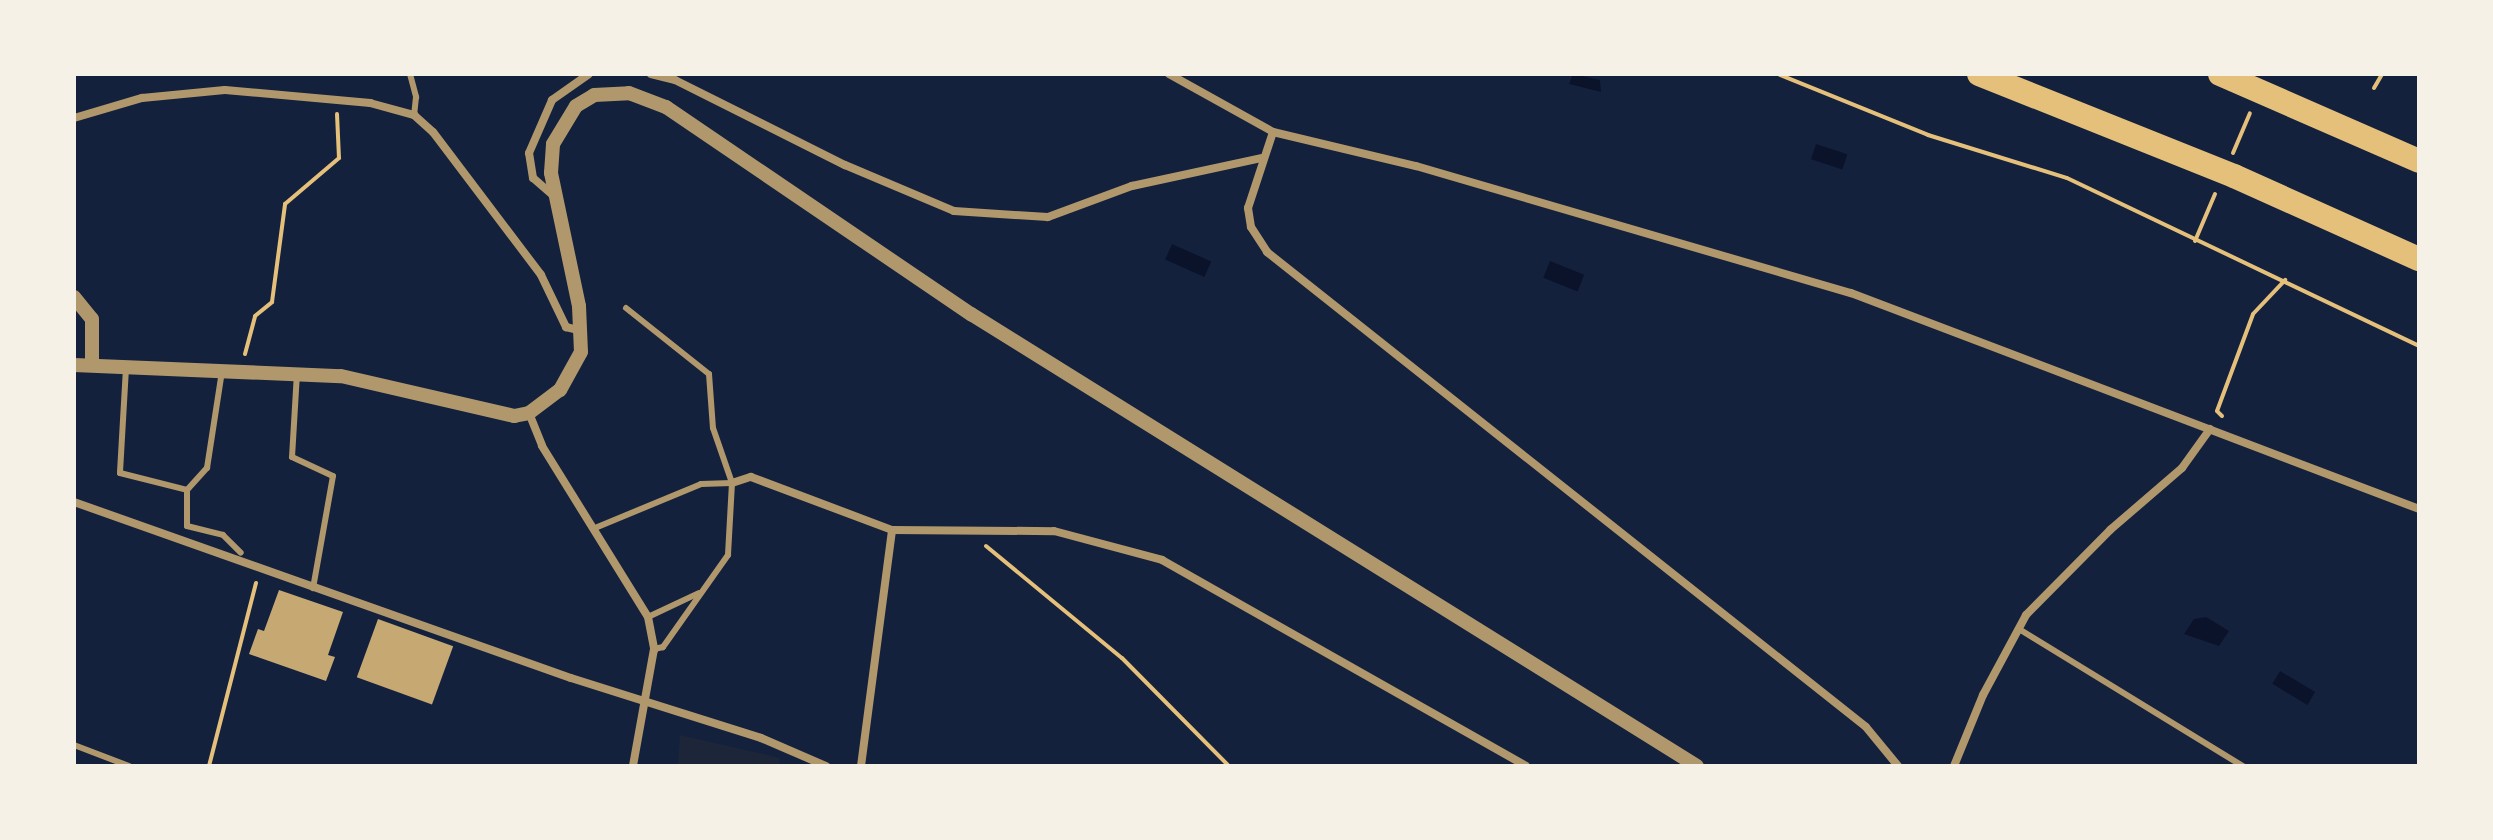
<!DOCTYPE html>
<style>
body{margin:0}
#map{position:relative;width:2493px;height:840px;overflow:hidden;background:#14213d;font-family:"DejaVu Sans",sans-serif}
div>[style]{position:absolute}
.green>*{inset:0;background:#1d2539}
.water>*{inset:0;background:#0b132b;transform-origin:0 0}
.building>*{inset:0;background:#c6a872;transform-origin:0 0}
.path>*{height:4px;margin:-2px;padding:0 2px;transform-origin:2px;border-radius:2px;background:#e5c07b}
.service>*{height:6px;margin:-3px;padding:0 3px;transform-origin:3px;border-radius:3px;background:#b1986c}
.minor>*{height:8px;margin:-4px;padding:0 4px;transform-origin:4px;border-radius:4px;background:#b1986c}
.tertiary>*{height:14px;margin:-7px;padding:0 7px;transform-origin:7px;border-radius:7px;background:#b1986c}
.motorway>*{height:24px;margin:-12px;padding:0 12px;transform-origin:12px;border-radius:12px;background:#e5c07b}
span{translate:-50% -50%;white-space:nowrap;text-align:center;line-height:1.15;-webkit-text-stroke:6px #f6f1e7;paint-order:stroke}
.frame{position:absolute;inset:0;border:76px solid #f6f1e7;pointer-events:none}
</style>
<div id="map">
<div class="green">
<i style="clip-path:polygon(680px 735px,780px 758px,779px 766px,678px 766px)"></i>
</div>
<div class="water">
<i style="clip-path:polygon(1573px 74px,1600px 80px,1601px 92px,1569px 84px)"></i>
<i style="left:1816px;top:144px;width:33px;height:16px;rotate:18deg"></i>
<i style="left:1172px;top:244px;width:43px;height:17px;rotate:24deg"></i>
<i style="left:1550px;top:261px;width:37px;height:18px;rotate:22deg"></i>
<i style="clip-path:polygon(2206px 617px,2229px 631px,2219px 646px,2184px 634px,2194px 619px)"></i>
<i style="left:2280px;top:671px;width:41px;height:15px;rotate:31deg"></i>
</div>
<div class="building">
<i style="clip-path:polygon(279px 590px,343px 612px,328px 655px,335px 657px,326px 681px,249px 654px,258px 629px,264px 631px)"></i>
<i style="left:378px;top:619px;width:80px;height:62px;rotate:20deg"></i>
</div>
<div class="path">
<i style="left:1778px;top:74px;width:162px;rotate:22.1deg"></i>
<i style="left:1928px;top:135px;width:145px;rotate:17.2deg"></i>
<i style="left:2067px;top:178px;width:390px;rotate:25.5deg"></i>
<i style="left:2374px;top:88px;width:16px;rotate:-60deg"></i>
<i style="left:2233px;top:153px;width:43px;rotate:-67deg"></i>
<i style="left:2195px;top:241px;width:51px;rotate:-66.9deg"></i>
<i style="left:245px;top:354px;width:39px;rotate:-75deg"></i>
<i style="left:255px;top:316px;width:22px;rotate:-39deg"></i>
<i style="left:272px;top:302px;width:99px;rotate:-82.4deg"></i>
<i style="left:285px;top:204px;width:71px;rotate:-40.4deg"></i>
<i style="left:339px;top:158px;width:44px;rotate:-92.6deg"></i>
<i style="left:2222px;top:416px;width:7px;rotate:-135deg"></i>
<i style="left:2217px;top:411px;width:103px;rotate:-69.6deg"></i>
<i style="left:2253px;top:314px;width:47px;rotate:-46.7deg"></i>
<i style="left:986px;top:546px;width:176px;rotate:39.5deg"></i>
<i style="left:1122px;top:658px;width:152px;rotate:45.3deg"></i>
<i style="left:209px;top:766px;width:189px;rotate:-75.6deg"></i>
</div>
<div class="service">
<i style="left:410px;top:74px;width:24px;rotate:75deg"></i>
<i style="left:416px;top:97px;width:18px;rotate:96deg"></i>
<i style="left:626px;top:308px;width:106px;rotate:38.5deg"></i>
<i style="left:709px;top:374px;width:54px;rotate:85.8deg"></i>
<i style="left:713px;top:428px;width:58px;rotate:70.9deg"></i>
<i style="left:732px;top:483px;width:72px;rotate:93.2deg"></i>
<i style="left:728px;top:555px;width:113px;rotate:125.2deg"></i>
<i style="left:663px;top:647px;width:9px;rotate:167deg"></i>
<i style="left:126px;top:368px;width:105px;rotate:93.3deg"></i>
<i style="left:120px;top:473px;width:69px;rotate:14.2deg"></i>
<i style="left:187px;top:490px;width:36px;rotate:90deg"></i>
<i style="left:187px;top:526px;width:37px;rotate:14deg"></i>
<i style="left:223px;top:535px;width:25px;rotate:45deg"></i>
<i style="left:297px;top:373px;width:84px;rotate:93.4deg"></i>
<i style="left:292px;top:457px;width:45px;rotate:24.9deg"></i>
<i style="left:333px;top:476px;width:114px;rotate:100.1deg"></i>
<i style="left:187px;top:490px;width:30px;rotate:-48deg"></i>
<i style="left:207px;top:468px;width:98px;rotate:-81.2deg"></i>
<i style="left:595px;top:528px;width:115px;rotate:-22.5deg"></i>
<i style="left:701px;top:484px;width:31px;rotate:-2deg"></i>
<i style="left:648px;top:617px;width:56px;rotate:-25.2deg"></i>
<i style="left:2019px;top:629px;width:263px;rotate:31.5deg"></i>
<i style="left:74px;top:745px;width:59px;rotate:20.9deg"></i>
</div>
<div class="minor">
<i style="left:651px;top:74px;width:25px;rotate:14deg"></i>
<i style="left:675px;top:80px;width:190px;rotate:26.6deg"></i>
<i style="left:845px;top:165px;width:118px;rotate:22.9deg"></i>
<i style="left:954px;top:211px;width:94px;rotate:3.7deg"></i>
<i style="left:1048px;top:217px;width:90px;rotate:-20.3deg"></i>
<i style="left:1132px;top:186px;width:132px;rotate:-12.2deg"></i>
<i style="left:1169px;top:74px;width:119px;rotate:29.1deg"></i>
<i style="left:1273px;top:132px;width:147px;rotate:13.4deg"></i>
<i style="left:1416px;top:166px;width:453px;rotate:16.3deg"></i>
<i style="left:1851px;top:293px;width:608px;rotate:20.82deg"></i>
<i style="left:74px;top:118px;width:71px;rotate:-16.4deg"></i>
<i style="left:142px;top:98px;width:83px;rotate:-5.5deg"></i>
<i style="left:225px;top:90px;width:146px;rotate:5.1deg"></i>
<i style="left:370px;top:103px;width:46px;rotate:15.3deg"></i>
<i style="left:414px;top:115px;width:25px;rotate:42deg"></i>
<i style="left:433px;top:132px;width:179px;rotate:52.9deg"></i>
<i style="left:541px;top:275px;width:58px;rotate:64.3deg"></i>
<i style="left:566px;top:327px;width:16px;rotate:14deg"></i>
<i style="left:1273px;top:132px;width:80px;rotate:108.2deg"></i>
<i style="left:1248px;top:208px;width:19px;rotate:81deg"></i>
<i style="left:1251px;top:227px;width:30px;rotate:57deg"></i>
<i style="left:1267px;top:252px;width:764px;rotate:38.41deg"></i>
<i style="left:1866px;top:727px;width:50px;rotate:50.6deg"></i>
<i style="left:555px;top:197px;width:29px;rotate:-139deg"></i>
<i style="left:533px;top:178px;width:25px;rotate:-99deg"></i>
<i style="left:529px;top:153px;width:58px;rotate:-66.5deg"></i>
<i style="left:552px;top:100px;width:45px;rotate:-35.1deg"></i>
<i style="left:529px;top:413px;width:35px;rotate:68deg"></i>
<i style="left:542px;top:446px;width:201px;rotate:58.2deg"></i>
<i style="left:648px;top:617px;width:33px;rotate:79deg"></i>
<i style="left:654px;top:649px;width:119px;rotate:100.2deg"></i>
<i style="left:732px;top:483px;width:20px;rotate:-18deg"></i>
<i style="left:751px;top:477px;width:151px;rotate:20.6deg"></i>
<i style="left:892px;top:530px;width:162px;rotate:0.4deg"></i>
<i style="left:1054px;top:531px;width:112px;rotate:15deg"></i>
<i style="left:1162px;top:560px;width:418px;rotate:29.5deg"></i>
<i style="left:74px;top:502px;width:527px;rotate:19.5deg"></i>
<i style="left:571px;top:678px;width:199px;rotate:17.5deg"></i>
<i style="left:761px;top:738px;width:71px;rotate:23.3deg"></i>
<i style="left:861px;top:766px;width:238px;rotate:-82.5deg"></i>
<i style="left:1954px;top:766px;width:77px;rotate:-67.8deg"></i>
<i style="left:1983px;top:695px;width:91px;rotate:-61.7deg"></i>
<i style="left:2026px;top:615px;width:120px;rotate:-45.3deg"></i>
<i style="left:2110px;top:530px;width:95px;rotate:-40.7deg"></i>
<i style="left:2182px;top:468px;width:48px;rotate:-54.3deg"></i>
</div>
<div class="tertiary">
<i style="left:74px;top:297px;width:28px;rotate:51deg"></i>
<i style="left:92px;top:319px;width:46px;rotate:90deg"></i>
<i style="left:74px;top:365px;width:267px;rotate:2.4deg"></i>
<i style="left:341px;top:376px;width:178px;rotate:13deg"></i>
<i style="left:514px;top:416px;width:15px;rotate:-11deg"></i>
<i style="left:529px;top:413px;width:39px;rotate:-37deg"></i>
<i style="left:560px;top:390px;width:43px;rotate:-61.1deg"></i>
<i style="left:581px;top:352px;width:46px;rotate:-92.5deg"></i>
<i style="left:579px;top:306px;width:136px;rotate:-101.9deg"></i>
<i style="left:551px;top:173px;width:29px;rotate:-86deg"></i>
<i style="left:553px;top:144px;width:44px;rotate:-58.8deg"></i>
<i style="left:576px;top:106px;width:21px;rotate:-31deg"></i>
<i style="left:594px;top:95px;width:35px;rotate:-3deg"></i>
<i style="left:629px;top:93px;width:40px;rotate:21deg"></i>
<i style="left:666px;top:107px;width:369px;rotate:34.2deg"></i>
<i style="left:971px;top:314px;width:855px;rotate:31.91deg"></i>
</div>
<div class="motorway">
<i style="left:1979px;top:74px;width:275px;rotate:21.8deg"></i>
<i style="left:2234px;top:176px;width:203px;rotate:24.2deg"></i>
<i style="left:2220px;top:74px;width:217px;rotate:23.6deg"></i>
</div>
<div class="frame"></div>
</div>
